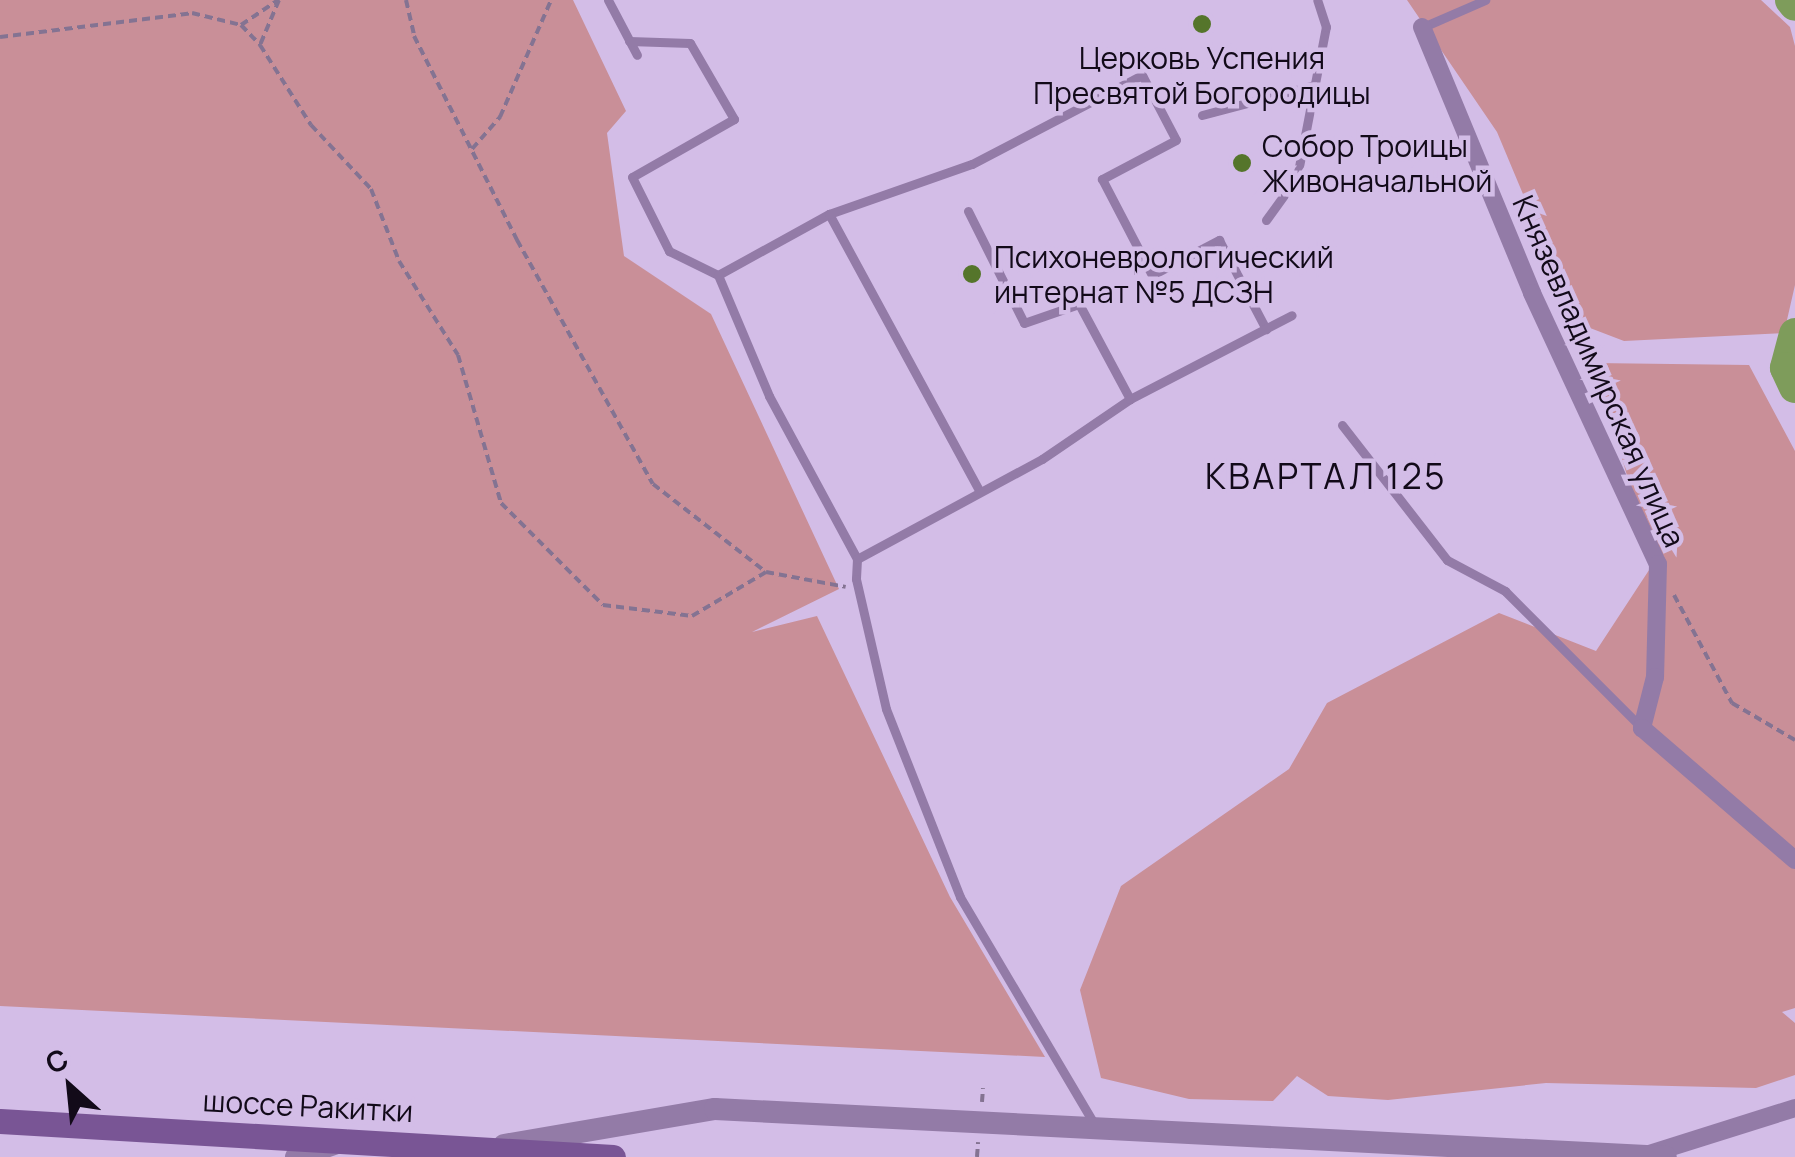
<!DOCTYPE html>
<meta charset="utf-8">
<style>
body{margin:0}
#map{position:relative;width:1795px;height:1157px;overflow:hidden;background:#d3bde7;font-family:Manrope,sans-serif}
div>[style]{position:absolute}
.green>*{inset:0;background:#c98f98}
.river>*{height:32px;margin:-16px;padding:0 16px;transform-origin:16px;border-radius:16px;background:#7e9c5b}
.path>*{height:4px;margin-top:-2px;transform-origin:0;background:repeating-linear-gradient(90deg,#847392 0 8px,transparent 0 13px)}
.service>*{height:9px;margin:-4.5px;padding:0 4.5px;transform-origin:4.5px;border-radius:4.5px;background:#937ba7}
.minor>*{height:18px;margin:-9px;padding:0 9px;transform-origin:9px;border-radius:9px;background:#937ba7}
.tertiary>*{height:22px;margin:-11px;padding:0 11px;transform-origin:11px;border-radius:11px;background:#937ba7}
.secondary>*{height:25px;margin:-12.5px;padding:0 12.5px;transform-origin:12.5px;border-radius:12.5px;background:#795595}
.dots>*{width:28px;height:28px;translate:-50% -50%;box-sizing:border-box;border:5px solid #d3bde7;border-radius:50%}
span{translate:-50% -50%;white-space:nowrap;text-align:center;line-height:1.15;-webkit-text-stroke:9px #d3bde7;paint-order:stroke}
.poi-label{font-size:30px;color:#120a19}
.left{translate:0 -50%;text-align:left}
.street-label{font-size:30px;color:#120a19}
.quarter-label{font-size:35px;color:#120a19;letter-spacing:2.5px}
.north{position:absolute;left:20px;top:1037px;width:100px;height:100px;-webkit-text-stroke:8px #d3bde7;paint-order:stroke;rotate:333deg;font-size:28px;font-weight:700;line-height:40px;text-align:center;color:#120a19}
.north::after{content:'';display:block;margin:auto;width:35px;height:45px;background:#120a19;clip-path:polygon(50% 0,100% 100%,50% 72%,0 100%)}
</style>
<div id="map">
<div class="green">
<i style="clip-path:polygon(0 0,573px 0,626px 111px,607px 133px,624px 256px,711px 314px,839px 589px,752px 632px,817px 616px,950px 897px,1045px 1057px,0 1006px)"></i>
<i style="clip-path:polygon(1407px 0,1761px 0,1790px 27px,1795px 46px,1795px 285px,1784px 333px,1624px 341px,1577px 323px,1497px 132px)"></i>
<i style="clip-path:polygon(1594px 363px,1749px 365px,1795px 451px,1795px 1008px,1782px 1012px,1795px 1023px,1795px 1075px,1756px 1088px,1546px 1083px,1388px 1100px,1328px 1096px,1297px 1076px,1273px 1101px,1189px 1099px,1101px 1078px,1080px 990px,1121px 886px,1289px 769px,1327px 703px,1499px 613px,1596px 651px,1653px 564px)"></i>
</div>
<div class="river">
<i style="left:1791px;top:0;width:6px;rotate:51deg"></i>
<i style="left:1795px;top:334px;width:35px;rotate:105deg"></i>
<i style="left:1786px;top:368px;width:21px;rotate:65deg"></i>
</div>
<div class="path">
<i style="left:279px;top:0;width:49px;rotate:112.9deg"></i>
<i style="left:260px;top:45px;width:95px;rotate:57.5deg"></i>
<i style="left:311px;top:125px;width:88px;rotate:46.8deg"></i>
<i style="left:371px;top:189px;width:77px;rotate:68.7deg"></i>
<i style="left:399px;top:261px;width:111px;rotate:57.9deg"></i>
<i style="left:458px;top:355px;width:154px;rotate:73.8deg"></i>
<i style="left:501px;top:503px;width:144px;rotate:45deg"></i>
<i style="left:603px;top:605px;width:90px;rotate:7deg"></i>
<i style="left:692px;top:616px;width:86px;rotate:-30.7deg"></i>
<i style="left:766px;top:572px;width:81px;rotate:10.6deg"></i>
<i style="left:406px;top:0;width:37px;rotate:77deg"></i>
<i style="left:414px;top:36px;width:229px;rotate:63.2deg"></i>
<i style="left:517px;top:240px;width:279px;rotate:60.9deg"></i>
<i style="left:653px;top:484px;width:143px;rotate:37.9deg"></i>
<i style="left:241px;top:25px;width:45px;rotate:-34deg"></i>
<i style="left:0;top:37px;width:193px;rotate:-7.1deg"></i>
<i style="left:192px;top:13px;width:50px;rotate:13.8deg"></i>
<i style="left:241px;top:25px;width:28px;rotate:46deg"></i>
<i style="left:472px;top:149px;width:43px;rotate:-48.8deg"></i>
<i style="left:500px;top:117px;width:128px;rotate:-66.4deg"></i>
<i style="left:1674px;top:595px;width:123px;rotate:61.8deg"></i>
<i style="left:1732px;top:703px;width:73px;rotate:30.4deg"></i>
<i style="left:982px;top:1102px;width:14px;rotate:-86deg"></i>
<i style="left:977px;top:1157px;width:15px;rotate:-86deg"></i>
</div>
<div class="service">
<i style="left:608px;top:0;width:62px;rotate:62.2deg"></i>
<i style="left:1423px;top:27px;width:68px;rotate:-23.5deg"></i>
<i style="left:629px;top:41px;width:61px;rotate:1.9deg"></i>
<i style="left:690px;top:43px;width:88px;rotate:59.9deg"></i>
<i style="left:734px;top:119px;width:117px;rotate:150.4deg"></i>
<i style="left:632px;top:177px;width:83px;rotate:63.4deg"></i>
<i style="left:669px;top:251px;width:55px;rotate:26.1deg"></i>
<i style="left:718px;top:275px;width:131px;rotate:67.1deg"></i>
<i style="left:769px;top:396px;width:185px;rotate:61.6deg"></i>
<i style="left:857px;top:559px;width:20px;rotate:93deg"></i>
<i style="left:856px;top:579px;width:133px;rotate:77deg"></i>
<i style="left:886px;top:709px;width:202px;rotate:68.5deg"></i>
<i style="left:960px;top:897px;width:265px;rotate:59.4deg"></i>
<i style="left:1202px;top:115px;width:117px;rotate:-14.9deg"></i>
<i style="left:968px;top:211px;width:125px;rotate:63.4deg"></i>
<i style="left:1024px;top:323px;width:58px;rotate:-19.1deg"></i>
<i style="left:1079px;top:304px;width:108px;rotate:61.8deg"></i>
<i style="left:829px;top:214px;width:314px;rotate:61.5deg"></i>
<i style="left:1266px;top:220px;width:53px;rotate:-54.2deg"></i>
<i style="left:1297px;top:177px;width:153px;rotate:-79.1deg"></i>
<i style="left:1326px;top:27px;width:28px;rotate:-108deg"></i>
<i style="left:718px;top:275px;width:127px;rotate:-28.8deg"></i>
<i style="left:829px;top:214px;width:151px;rotate:-19.3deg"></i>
<i style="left:972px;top:164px;width:192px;rotate:-27.6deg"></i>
<i style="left:1142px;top:75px;width:73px;rotate:62.4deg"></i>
<i style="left:1176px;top:140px;width:84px;rotate:152.2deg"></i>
<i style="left:1102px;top:179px;width:108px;rotate:62.5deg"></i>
<i style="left:1152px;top:275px;width:76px;rotate:-27.6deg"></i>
<i style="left:1219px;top:240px;width:101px;rotate:62.2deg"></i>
<i style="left:1342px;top:425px;width:171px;rotate:52.1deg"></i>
<i style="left:1447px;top:560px;width:66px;rotate:28.1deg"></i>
<i style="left:1505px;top:591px;width:191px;rotate:45deg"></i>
<i style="left:857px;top:559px;width:210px;rotate:-28.4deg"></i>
<i style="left:1042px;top:459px;width:107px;rotate:-34.3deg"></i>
<i style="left:1130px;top:399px;width:182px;rotate:-27.4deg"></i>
</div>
<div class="minor">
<i style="left:1422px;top:27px;width:288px;rotate:67.5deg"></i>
<i style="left:1532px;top:293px;width:299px;rotate:65.1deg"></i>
<i style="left:1658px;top:564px;width:113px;rotate:91.5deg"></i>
<i style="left:1655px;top:677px;width:53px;rotate:104.3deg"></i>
<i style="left:1642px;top:728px;width:202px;rotate:40.8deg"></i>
<i style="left:1649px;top:1154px;width:153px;rotate:-17.5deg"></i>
</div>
<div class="tertiary">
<i style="left:504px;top:1145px;width:214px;rotate:-9.7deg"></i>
<i style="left:715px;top:1109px;width:952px;rotate:2.89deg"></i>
<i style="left:296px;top:1157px;width:46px;rotate:-18.8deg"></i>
</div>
<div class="secondary">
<i style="left:0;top:1121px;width:614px;rotate:3.36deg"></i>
</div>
<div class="dots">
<i style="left:1202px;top:24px;background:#55752b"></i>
<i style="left:1242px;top:163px;background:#55752b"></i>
<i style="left:972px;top:274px;background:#55752b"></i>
</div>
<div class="poi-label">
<span style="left:1202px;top:75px">Церковь Успения<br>Пресвятой Богородицы</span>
<span class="left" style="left:1262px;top:163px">Собор Троицы<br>Живоначальной</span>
<span class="left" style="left:994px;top:274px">Психоневрологический<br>интернат №5 ДСЗН</span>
</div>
<div class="street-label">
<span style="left:1599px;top:371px;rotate:66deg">Князевладимирская улица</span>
<span style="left:308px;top:1106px;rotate:3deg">шоссе Ракитки</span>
</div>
<div class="quarter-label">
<span style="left:1326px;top:476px">КВАРТАЛ 125</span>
</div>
<div class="north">С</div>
</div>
